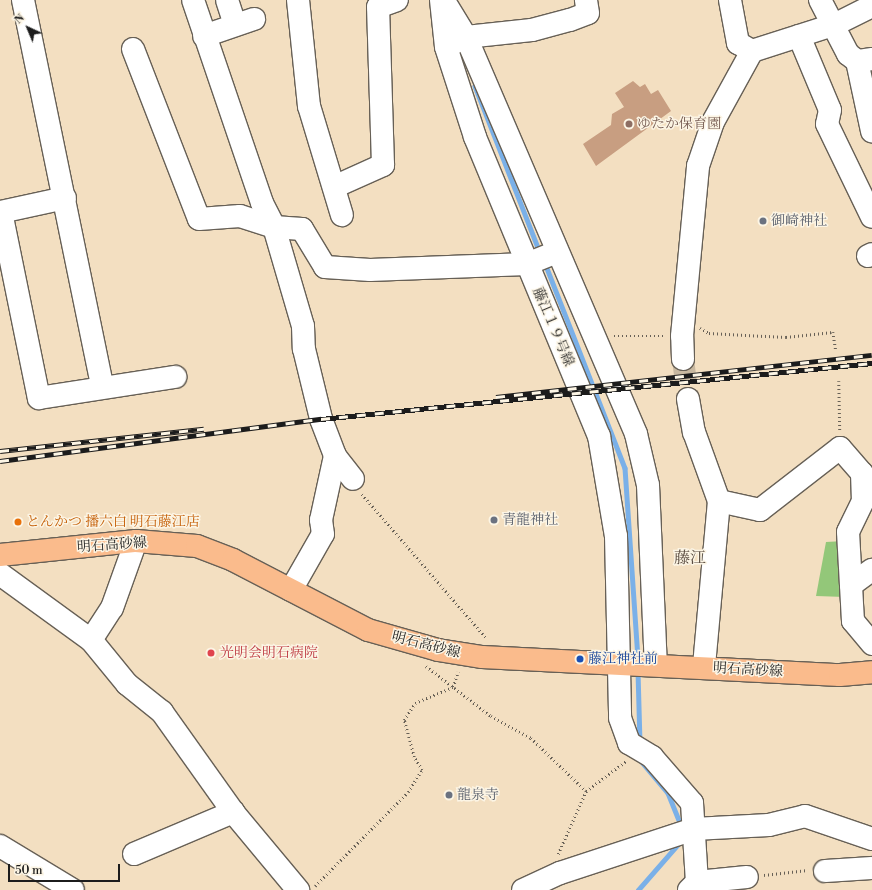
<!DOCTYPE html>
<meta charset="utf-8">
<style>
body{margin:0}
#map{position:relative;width:872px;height:890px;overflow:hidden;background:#f3dfc1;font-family:"Libre Bodoni","Noto Serif JP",serif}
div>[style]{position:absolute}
.green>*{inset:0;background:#93c779}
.stream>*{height:4.5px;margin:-2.25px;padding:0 2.25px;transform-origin:2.25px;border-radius:2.25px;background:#7ab0e8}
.building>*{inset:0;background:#c89e81}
.minor-tunnel>*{height:22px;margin-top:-11px;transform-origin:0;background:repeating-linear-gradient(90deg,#c8b8a0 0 22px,transparent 0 33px)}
.path>*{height:2.5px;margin-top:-1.25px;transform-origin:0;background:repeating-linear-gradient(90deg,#676056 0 1px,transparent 0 4px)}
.roads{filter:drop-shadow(1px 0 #676056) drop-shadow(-1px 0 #676056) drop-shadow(0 1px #676056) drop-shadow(0 -1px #676056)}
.minor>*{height:22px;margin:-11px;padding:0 11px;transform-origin:11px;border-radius:11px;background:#fff}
.major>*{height:22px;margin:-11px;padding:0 11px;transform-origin:11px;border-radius:11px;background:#fabb8c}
.rail>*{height:4.5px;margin-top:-2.25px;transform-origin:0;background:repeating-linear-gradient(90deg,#fcf5e5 0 9px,#1c1c1c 0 18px);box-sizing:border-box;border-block:1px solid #1c1c1c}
.dots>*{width:11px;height:11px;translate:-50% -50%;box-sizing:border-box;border:2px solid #fcf5e5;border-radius:50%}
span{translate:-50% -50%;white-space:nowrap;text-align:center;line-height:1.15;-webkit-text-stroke:3px #fcf5e5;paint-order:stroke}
.education-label{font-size:14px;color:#785e54}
.left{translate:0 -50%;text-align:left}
.worship-label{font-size:14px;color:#5b616d}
.street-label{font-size:14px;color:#1c1c1c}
.food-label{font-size:14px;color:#c56008}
.health-label{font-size:14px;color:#be3a42}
.transit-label{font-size:14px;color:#164399}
.quarter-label{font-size:16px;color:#584a3f}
.north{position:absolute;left:8px;top:8px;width:40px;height:40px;-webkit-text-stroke:3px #fcf5e5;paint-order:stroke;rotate:316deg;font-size:11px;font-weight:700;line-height:16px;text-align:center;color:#1c1c1c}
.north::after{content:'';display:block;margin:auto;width:14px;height:18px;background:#1c1c1c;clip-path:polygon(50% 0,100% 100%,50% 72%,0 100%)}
.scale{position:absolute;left:8px;top:864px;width:112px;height:18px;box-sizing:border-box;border:2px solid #1c1c1c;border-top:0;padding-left:5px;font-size:12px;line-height:14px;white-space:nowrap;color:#1c1c1c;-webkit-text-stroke:3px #fcf5e5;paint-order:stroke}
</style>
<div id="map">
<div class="green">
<i style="clip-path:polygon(844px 541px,845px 597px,816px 596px,826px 542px)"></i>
</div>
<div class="stream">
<i style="left:475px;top:86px;width:179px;rotate:68.7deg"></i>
<i style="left:545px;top:263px;width:220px;rotate:68.7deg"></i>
<i style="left:625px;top:468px;width:192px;rotate:86.1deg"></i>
<i style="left:638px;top:671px;width:71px;rotate:88.4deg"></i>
<i style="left:642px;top:762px;width:40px;rotate:50deg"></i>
<i style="left:668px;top:793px;width:35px;rotate:68deg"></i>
<i style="left:638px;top:890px;width:62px;rotate:-48.9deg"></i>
</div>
<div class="building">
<i style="clip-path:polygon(633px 81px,640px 87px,645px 84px,651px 94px,658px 90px,671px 111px,596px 166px,583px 144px,611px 125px,612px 114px,624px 107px,615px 93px)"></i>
</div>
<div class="minor-tunnel">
<i style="left:683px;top:359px;width:40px;rotate:82.9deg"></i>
</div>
<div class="path">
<i style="left:700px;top:328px;width:10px;rotate:29deg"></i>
<i style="left:709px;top:333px;width:77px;rotate:3deg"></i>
<i style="left:786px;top:337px;width:47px;rotate:-6.1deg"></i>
<i style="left:833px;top:332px;width:19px;rotate:81deg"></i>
<i style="left:614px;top:336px;width:51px"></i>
<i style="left:839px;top:381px;width:50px;rotate:88.9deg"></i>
<i style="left:362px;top:494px;width:191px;rotate:49.2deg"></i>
<i style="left:426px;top:666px;width:82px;rotate:37.6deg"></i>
<i style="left:491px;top:716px;width:46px;rotate:28.8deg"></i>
<i style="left:531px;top:738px;width:76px;rotate:43.9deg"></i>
<i style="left:558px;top:854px;width:69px;rotate:-66deg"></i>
<i style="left:586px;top:791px;width:50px;rotate:-36.9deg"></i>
<i style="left:764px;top:875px;width:44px;rotate:-6.5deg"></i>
<i style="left:315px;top:886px;width:132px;rotate:-45.3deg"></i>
<i style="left:408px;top:792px;width:26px;rotate:-58deg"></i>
<i style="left:422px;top:770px;width:15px;rotate:-122deg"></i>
<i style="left:414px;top:757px;width:38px;rotate:-105deg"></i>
<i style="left:404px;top:720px;width:20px;rotate:-57deg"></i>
<i style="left:415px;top:703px;width:41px;rotate:-22.8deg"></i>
<i style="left:453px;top:687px;width:16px;rotate:-72deg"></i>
</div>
<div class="roads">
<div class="minor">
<i style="left:23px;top:0;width:394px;rotate:78.4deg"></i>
<i style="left:193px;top:0;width:214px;rotate:71.2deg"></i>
<i style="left:262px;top:203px;width:27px;rotate:63deg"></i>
<i style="left:274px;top:227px;width:103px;rotate:73.7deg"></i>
<i style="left:303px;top:326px;width:23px;rotate:88deg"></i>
<i style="left:304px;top:349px;width:72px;rotate:76.3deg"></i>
<i style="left:321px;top:419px;width:40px;rotate:69deg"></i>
<i style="left:335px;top:456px;width:29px;rotate:52deg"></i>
<i style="left:227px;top:0;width:26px;rotate:72deg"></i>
<i style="left:298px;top:0;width:107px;rotate:84.1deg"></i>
<i style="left:309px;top:106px;width:114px;rotate:73.2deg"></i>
<i style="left:441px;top:0;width:47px;rotate:83.9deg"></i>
<i style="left:446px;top:47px;width:95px;rotate:72.1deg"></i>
<i style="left:475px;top:137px;width:324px;rotate:67.5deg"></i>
<i style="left:599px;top:436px;width:101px;rotate:80.4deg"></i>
<i style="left:616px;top:536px;width:182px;rotate:88.7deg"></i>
<i style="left:620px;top:718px;width:27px;rotate:70deg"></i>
<i style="left:629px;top:743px;width:27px;rotate:31deg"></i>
<i style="left:652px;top:757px;width:61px;rotate:49deg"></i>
<i style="left:692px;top:803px;width:79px;rotate:86.4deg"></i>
<i style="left:730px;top:0;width:44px;rotate:79.5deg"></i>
<i style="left:738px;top:43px;width:16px;rotate:30deg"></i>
<i style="left:820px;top:0;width:61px;rotate:62.6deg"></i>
<i style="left:848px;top:54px;width:11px;rotate:38deg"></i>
<i style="left:444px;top:1px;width:42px;rotate:58.6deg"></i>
<i style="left:466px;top:37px;width:432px;rotate:66.8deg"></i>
<i style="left:636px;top:434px;width:52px;rotate:76.8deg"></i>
<i style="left:648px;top:485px;width:180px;rotate:87.5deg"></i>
<i style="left:204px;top:36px;width:53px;rotate:-18.8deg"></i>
<i style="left:799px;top:36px;width:80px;rotate:67.3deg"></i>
<i style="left:830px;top:110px;width:14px;rotate:102deg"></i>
<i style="left:827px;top:124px;width:103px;rotate:64.2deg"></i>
<i style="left:454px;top:43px;width:13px;rotate:-27deg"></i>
<i style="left:466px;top:37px;width:66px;rotate:-6.1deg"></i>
<i style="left:532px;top:30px;width:39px;rotate:-15deg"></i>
<i style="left:570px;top:20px;width:19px;rotate:-21deg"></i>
<i style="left:588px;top:13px;width:13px;rotate:-99deg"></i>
<i style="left:133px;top:49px;width:182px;rotate:68.8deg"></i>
<i style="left:199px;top:219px;width:41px;rotate:-4.2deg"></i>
<i style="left:240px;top:216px;width:36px;rotate:18deg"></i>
<i style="left:274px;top:227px;width:28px;rotate:4deg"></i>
<i style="left:302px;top:229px;width:44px;rotate:58.8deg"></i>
<i style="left:325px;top:267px;width:45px;rotate:3.8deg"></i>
<i style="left:370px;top:270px;width:157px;rotate:-2.2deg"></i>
<i style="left:527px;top:264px;width:32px;rotate:-22deg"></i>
<i style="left:872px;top:59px;width:15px;rotate:172deg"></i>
<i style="left:857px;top:61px;width:72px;rotate:77.9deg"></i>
<i style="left:334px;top:187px;width:54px;rotate:-24.2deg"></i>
<i style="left:383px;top:165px;width:158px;rotate:-91.8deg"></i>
<i style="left:378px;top:7px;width:20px;rotate:-20deg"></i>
<i style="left:65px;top:198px;width:66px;rotate:167.7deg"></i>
<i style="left:1px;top:212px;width:190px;rotate:78.5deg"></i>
<i style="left:39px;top:398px;width:138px;rotate:-8.8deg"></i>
<i style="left:868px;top:256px;width:4px;rotate:-27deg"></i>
<i style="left:683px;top:359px;width:23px;rotate:-92deg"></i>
<i style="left:682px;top:336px;width:171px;rotate:-84.6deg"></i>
<i style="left:698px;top:166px;width:46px;rotate:-71.2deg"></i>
<i style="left:713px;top:122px;width:81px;rotate:-61.2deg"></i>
<i style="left:752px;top:51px;width:88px;rotate:-17.8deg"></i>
<i style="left:836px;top:24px;width:40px;rotate:-26.6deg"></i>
<i style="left:688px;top:399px;width:34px;rotate:80deg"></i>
<i style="left:694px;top:432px;width:73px;rotate:70.1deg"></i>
<i style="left:719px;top:501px;width:167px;rotate:95.2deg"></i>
<i style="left:719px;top:501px;width:42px;rotate:12.4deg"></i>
<i style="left:760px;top:510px;width:101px;rotate:-37.8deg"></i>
<i style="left:840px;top:448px;width:33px;rotate:49deg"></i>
<i style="left:862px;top:473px;width:28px;rotate:88deg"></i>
<i style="left:863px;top:501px;width:34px;rotate:116deg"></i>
<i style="left:848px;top:532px;width:89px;rotate:86.8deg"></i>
<i style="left:853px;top:621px;width:30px;rotate:50deg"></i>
<i style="left:0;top:574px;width:112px;rotate:36deg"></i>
<i style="left:91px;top:640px;width:57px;rotate:50.7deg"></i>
<i style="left:127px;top:684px;width:45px;rotate:38.7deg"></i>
<i style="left:162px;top:712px;width:123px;rotate:54.6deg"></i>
<i style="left:233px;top:812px;width:102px;rotate:50.2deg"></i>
<i style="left:851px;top:585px;width:26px;rotate:-36deg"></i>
<i style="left:291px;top:590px;width:64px;rotate:-60.3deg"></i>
<i style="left:323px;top:534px;width:14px;rotate:-98deg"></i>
<i style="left:321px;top:520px;width:66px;rotate:-77.7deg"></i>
<i style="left:91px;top:640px;width:38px;rotate:-57deg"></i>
<i style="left:112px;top:608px;width:71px;rotate:-70.3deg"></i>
<i style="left:0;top:846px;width:85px;rotate:31.1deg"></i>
<i style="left:134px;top:854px;width:108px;rotate:-23deg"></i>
<i style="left:825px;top:871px;width:47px;rotate:-3.7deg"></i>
<i style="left:523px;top:890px;width:41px;rotate:-24.7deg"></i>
<i style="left:560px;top:873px;width:141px;rotate:-18.2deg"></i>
<i style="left:694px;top:829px;width:75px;rotate:-3.1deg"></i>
<i style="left:769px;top:825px;width:37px;rotate:-14deg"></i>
<i style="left:805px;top:816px;width:71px;rotate:18.9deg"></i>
<i style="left:689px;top:890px;width:11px;rotate:-45deg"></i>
<i style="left:697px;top:882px;width:50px;rotate:-5.7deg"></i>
</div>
<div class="major">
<i style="left:0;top:555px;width:137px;rotate:-5.9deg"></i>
<i style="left:136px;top:541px;width:61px;rotate:4.7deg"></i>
<i style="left:197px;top:546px;width:39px;rotate:21deg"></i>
<i style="left:233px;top:560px;width:152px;rotate:27.4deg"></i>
<i style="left:368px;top:630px;width:73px;rotate:15.9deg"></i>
<i style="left:438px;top:650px;width:45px;rotate:9deg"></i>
<i style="left:482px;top:657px;width:358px;rotate:2.9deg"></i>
<i style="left:840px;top:675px;width:32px;rotate:-5deg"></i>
</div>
</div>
<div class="rail">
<i style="left:496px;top:397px;width:378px;rotate:-6.4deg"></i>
<i style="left:0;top:451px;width:205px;rotate:-6.2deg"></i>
<i style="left:0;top:461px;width:324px;rotate:-7.5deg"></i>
<i style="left:321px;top:419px;width:554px;rotate:-5.8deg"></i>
</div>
<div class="dots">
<i style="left:629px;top:124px;background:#8d6e63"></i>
<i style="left:763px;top:221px;background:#6b7280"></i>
<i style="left:494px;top:520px;background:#6b7280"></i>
<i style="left:18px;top:522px;background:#e8710a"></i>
<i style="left:211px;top:653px;background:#e0444e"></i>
<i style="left:580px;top:659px;background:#1a4fb4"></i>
<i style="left:449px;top:795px;background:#6b7280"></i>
</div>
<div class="education-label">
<span class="left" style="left:637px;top:124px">ゆたか保育園</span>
</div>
<div class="worship-label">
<span class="left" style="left:771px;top:221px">御崎神社</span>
<span class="left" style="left:502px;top:520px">青龍神社</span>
<span class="left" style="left:457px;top:795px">龍泉寺</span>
</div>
<div class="street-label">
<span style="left:553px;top:327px;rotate:67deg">藤江１９号線</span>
<span style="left:112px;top:545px;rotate:-4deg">明石高砂線</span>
<span style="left:426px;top:645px;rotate:14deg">明石高砂線</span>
<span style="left:748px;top:670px;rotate:3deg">明石高砂線</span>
</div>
<div class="food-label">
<span class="left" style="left:26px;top:522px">とんかつ 播六白 明石藤江店</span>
</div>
<div class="health-label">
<span class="left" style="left:220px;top:653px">光明会明石病院</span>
</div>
<div class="transit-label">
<span class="left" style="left:588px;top:659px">藤江神社前</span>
</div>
<div class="quarter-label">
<span style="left:690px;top:558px">藤江</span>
</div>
<div class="north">N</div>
<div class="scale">50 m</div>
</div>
